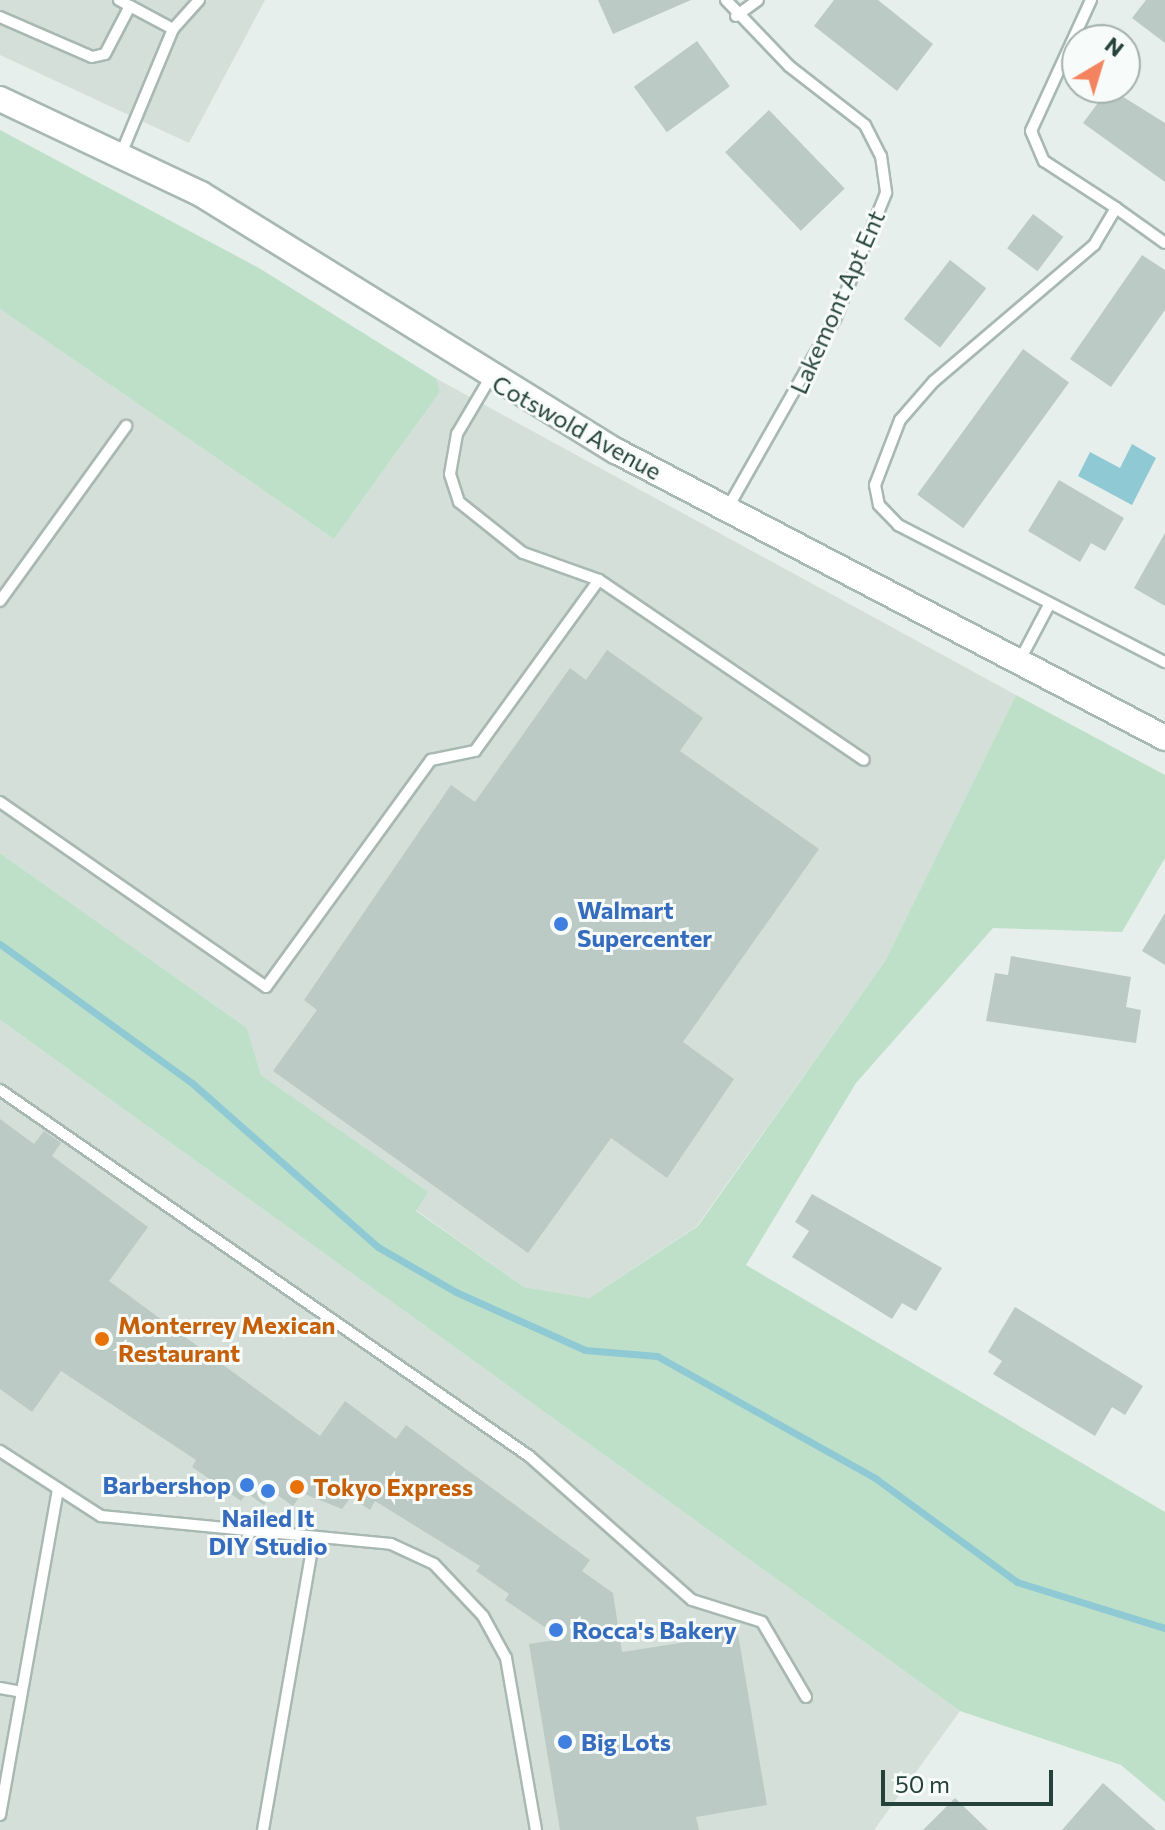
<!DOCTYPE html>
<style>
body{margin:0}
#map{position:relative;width:1165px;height:1830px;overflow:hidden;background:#e6efeb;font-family:Commissioner,sans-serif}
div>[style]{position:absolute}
.built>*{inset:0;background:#d4dfda}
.green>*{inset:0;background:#bfe0c8}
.water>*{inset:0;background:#8ec9d4}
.stream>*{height:7px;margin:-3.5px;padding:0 3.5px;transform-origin:3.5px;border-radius:3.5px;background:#8ec9d4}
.building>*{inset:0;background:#bbcac4;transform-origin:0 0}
.roads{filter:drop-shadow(2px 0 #a8b8b2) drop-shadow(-2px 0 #a8b8b2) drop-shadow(0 2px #a8b8b2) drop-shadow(0 -2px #a8b8b2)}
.lane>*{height:10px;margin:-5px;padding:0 5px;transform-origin:5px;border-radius:5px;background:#fff}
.secondary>*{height:24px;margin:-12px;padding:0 12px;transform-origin:12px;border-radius:12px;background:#fff}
.dots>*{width:22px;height:22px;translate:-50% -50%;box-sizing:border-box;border:4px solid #f7fbf9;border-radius:50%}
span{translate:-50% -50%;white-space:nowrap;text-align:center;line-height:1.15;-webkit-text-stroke:6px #f7fbf9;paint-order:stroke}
.street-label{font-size:24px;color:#24423a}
.shop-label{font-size:24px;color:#366cbe;font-weight:700}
.left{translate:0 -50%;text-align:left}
.right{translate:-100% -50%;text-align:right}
.food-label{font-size:24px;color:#c56008;font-weight:700}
.north{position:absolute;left:1061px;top:24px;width:80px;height:80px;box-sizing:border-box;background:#f7fbf9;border:2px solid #a3b1ad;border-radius:50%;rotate:38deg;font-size:22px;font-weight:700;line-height:32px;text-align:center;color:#24423a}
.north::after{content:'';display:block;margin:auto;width:28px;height:36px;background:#f4845f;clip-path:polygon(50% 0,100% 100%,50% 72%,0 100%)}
.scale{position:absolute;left:881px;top:1770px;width:172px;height:36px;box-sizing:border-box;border:4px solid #24423a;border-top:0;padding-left:10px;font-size:24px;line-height:28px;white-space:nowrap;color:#24423a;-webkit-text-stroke:6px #f7fbf9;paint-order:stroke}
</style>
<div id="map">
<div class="built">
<i style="clip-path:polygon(0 0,265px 0,189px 143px,0 55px)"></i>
<i style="clip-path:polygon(0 309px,334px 539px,440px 392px,437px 379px,1016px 695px,885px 961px,697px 1226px,589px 1298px,524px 1287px,416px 1210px,427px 1192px,261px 1075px,247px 1028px,0 853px)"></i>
<i style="clip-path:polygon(0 1020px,960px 1711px,874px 1830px,0 1830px)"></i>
</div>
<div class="green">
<i style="clip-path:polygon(0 130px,259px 268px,437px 379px,440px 392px,334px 539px,0 309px)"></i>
<i style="clip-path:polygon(1016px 695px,1165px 775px,1165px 858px,1122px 932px,993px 928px,856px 1083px,746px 1265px,1165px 1512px,1165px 1802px,1121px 1765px,960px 1711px,0 1020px,0 853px,247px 1028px,261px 1075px,428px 1192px,416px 1211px,524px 1287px,589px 1298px,698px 1226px,885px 961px)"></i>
</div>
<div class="water">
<i style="clip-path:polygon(1132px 444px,1156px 458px,1132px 505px,1078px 476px,1090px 452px,1120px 468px)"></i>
</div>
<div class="stream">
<i style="left:0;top:944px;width:237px;rotate:35.9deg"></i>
<i style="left:192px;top:1083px;width:248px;rotate:41.4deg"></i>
<i style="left:378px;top:1247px;width:90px;rotate:30deg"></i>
<i style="left:456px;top:1292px;width:141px;rotate:24.2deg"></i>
<i style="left:585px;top:1350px;width:72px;rotate:4.8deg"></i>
<i style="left:657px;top:1356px;width:250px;rotate:29.2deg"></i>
<i style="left:875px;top:1478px;width:176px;rotate:36.2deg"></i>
<i style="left:1017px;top:1582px;width:155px;rotate:17.3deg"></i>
</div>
<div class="building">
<i style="clip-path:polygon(598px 0,691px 0,613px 34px)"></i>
<i style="clip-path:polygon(834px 0,878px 0,933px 44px,897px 91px,814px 26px)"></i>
<i style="clip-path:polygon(1146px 0,1165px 0,1165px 43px,1132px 18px)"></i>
<i style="left:697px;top:41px;width:56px;height:78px;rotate:54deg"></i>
<i style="clip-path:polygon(1109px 88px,1165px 123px,1165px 182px,1083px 123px)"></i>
<i style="left:769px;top:110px;width:109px;height:61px;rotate:46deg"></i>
<i style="left:1033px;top:214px;width:38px;height:43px;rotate:37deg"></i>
<i style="clip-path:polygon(1142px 255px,1165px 270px,1165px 310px,1111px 387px,1070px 359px)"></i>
<i style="left:950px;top:260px;width:46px;height:75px;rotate:38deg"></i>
<i style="left:1023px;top:349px;width:57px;height:180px;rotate:36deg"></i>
<i style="clip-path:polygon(1059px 480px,1124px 518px,1105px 551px,1091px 543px,1080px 562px,1028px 531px)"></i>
<i style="clip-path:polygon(1165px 533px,1165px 606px,1134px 588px)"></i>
<i style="clip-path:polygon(607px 650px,703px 718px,680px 751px,819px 849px,683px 1042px,734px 1079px,667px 1178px,611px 1138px,528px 1253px,273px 1071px,317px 1010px,304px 1000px,451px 785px,475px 802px,570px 668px,586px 680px)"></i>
<i style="clip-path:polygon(1165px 913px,1165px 965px,1142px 951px)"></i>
<i style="clip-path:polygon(1011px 956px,1131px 977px,1126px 1007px,1141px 1010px,1136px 1043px,986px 1021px,995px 973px,1008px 975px)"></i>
<i style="clip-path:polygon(0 1119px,34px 1144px,44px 1131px,61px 1143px,52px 1156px,148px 1227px,109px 1281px,320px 1436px,345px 1401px,396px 1439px,406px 1425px,590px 1560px,582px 1571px,613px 1593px,622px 1652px,738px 1634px,767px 1805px,696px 1817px,699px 1830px,560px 1830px,529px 1644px,562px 1639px,505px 1600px,509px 1594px,476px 1571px,480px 1566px,375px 1501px,370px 1510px,351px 1497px,342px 1509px,302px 1493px,293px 1506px,273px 1492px,264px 1505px,247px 1493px,241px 1501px,192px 1467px,196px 1460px,61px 1371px,32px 1412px,0 1389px)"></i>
<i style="clip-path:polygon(812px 1194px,942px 1268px,916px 1311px,902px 1303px,892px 1319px,792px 1257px,809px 1231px,795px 1222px)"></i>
<i style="clip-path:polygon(1015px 1307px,1143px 1386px,1125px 1415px,1112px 1407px,1095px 1436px,993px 1374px,1002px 1361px,988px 1352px)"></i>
<i style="clip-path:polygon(1103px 1783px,1156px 1830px,1062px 1830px)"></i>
<i style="clip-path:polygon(955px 1798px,988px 1830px,923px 1830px)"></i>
</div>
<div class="roads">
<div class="lane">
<i style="left:119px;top:0;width:13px;rotate:29deg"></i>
<i style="left:726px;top:0;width:91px;rotate:46.3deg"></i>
<i style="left:789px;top:66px;width:96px;rotate:37.8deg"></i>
<i style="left:865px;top:125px;width:35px;rotate:63deg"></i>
<i style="left:881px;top:156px;width:37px;rotate:82deg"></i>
<i style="left:886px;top:193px;width:136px;rotate:112deg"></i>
<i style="left:835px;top:319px;width:216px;rotate:119.6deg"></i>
<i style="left:1091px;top:0;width:144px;rotate:114.6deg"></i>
<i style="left:1031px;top:131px;width:33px;rotate:67deg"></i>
<i style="left:1044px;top:161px;width:86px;rotate:33.1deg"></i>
<i style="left:1116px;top:208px;width:43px;rotate:120.7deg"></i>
<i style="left:1094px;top:245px;width:210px;rotate:139.6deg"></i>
<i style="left:934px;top:381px;width:52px;rotate:131.1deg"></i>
<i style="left:900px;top:420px;width:70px;rotate:111deg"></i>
<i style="left:875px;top:485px;width:20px;rotate:79deg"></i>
<i style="left:879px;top:505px;width:28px;rotate:46deg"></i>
<i style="left:898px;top:525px;width:300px;rotate:27.2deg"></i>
<i style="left:736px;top:16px;width:27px;rotate:-36deg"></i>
<i style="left:0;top:17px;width:100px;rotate:23.5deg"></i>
<i style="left:92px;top:57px;width:13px;rotate:-13deg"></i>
<i style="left:105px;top:54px;width:54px;rotate:-62.5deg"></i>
<i style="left:130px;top:6px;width:49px;rotate:28.1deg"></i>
<i style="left:121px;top:154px;width:135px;rotate:-67.4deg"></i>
<i style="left:173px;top:29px;width:39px;rotate:-48deg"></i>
<i style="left:1116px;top:208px;width:60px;rotate:35.5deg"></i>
<i style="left:599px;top:580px;width:320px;rotate:34.2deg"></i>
<i style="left:0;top:601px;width:216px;rotate:-54.2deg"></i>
<i style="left:1020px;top:660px;width:64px;rotate:-62.2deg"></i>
<i style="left:0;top:802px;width:324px;rotate:34.8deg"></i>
<i style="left:266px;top:987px;width:281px;rotate:-54deg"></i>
<i style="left:431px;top:760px;width:45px;rotate:-11.6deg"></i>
<i style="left:475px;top:751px;width:211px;rotate:-54.1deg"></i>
<i style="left:599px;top:580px;width:81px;rotate:-160.4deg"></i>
<i style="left:523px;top:553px;width:82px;rotate:-141.4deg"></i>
<i style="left:459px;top:502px;width:29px;rotate:-108deg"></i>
<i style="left:450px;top:474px;width:41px;rotate:-80.1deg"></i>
<i style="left:457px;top:434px;width:65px;rotate:-59.5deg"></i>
<i style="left:0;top:1090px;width:643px;rotate:34.68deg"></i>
<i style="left:529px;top:1456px;width:217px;rotate:41.5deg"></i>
<i style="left:692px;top:1600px;width:73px;rotate:17.4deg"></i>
<i style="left:762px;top:1622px;width:87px;rotate:59.6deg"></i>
<i style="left:0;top:1451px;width:120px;rotate:32.8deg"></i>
<i style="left:101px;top:1516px;width:291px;rotate:5.5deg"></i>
<i style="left:391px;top:1544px;width:47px;rotate:24.9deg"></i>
<i style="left:434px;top:1564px;width:71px;rotate:46.7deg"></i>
<i style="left:483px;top:1616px;width:48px;rotate:61.3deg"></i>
<i style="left:506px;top:1658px;width:175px;rotate:80.1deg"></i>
<i style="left:0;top:1688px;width:22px;rotate:10deg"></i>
<i style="left:0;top:1815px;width:330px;rotate:-79.9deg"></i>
<i style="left:263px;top:1830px;width:297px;rotate:-80.1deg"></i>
</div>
<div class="secondary">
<i style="left:0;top:99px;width:222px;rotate:25.3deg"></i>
<i style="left:201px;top:194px;width:488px;rotate:31.8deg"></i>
<i style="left:616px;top:451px;width:619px;rotate:27.6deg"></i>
</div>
</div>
<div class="dots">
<i style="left:561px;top:924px;background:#3f7fe0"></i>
<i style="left:102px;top:1339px;background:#e8710a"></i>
<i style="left:247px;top:1485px;background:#3f7fe0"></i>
<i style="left:297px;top:1487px;background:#e8710a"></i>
<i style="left:268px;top:1491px;background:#3f7fe0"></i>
<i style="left:556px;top:1630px;background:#3f7fe0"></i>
<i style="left:565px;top:1742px;background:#3f7fe0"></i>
</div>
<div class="street-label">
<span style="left:837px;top:302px;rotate:-66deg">Lakemont Apt Ent</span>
<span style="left:577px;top:427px;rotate:29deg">Cotswold Avenue</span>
</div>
<div class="shop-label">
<span class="left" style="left:577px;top:924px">Walmart<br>Supercenter</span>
<span class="right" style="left:231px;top:1485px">Barbershop</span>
<span style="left:268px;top:1532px">Nailed It<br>DIY Studio</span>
<span class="left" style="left:572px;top:1630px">Rocca's Bakery</span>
<span class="left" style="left:581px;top:1742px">Big Lots</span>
</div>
<div class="food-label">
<span class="left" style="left:118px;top:1339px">Monterrey Mexican<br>Restaurant</span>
<span class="left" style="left:313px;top:1487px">Tokyo Express</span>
</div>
<div class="north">N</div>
<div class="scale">50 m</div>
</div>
